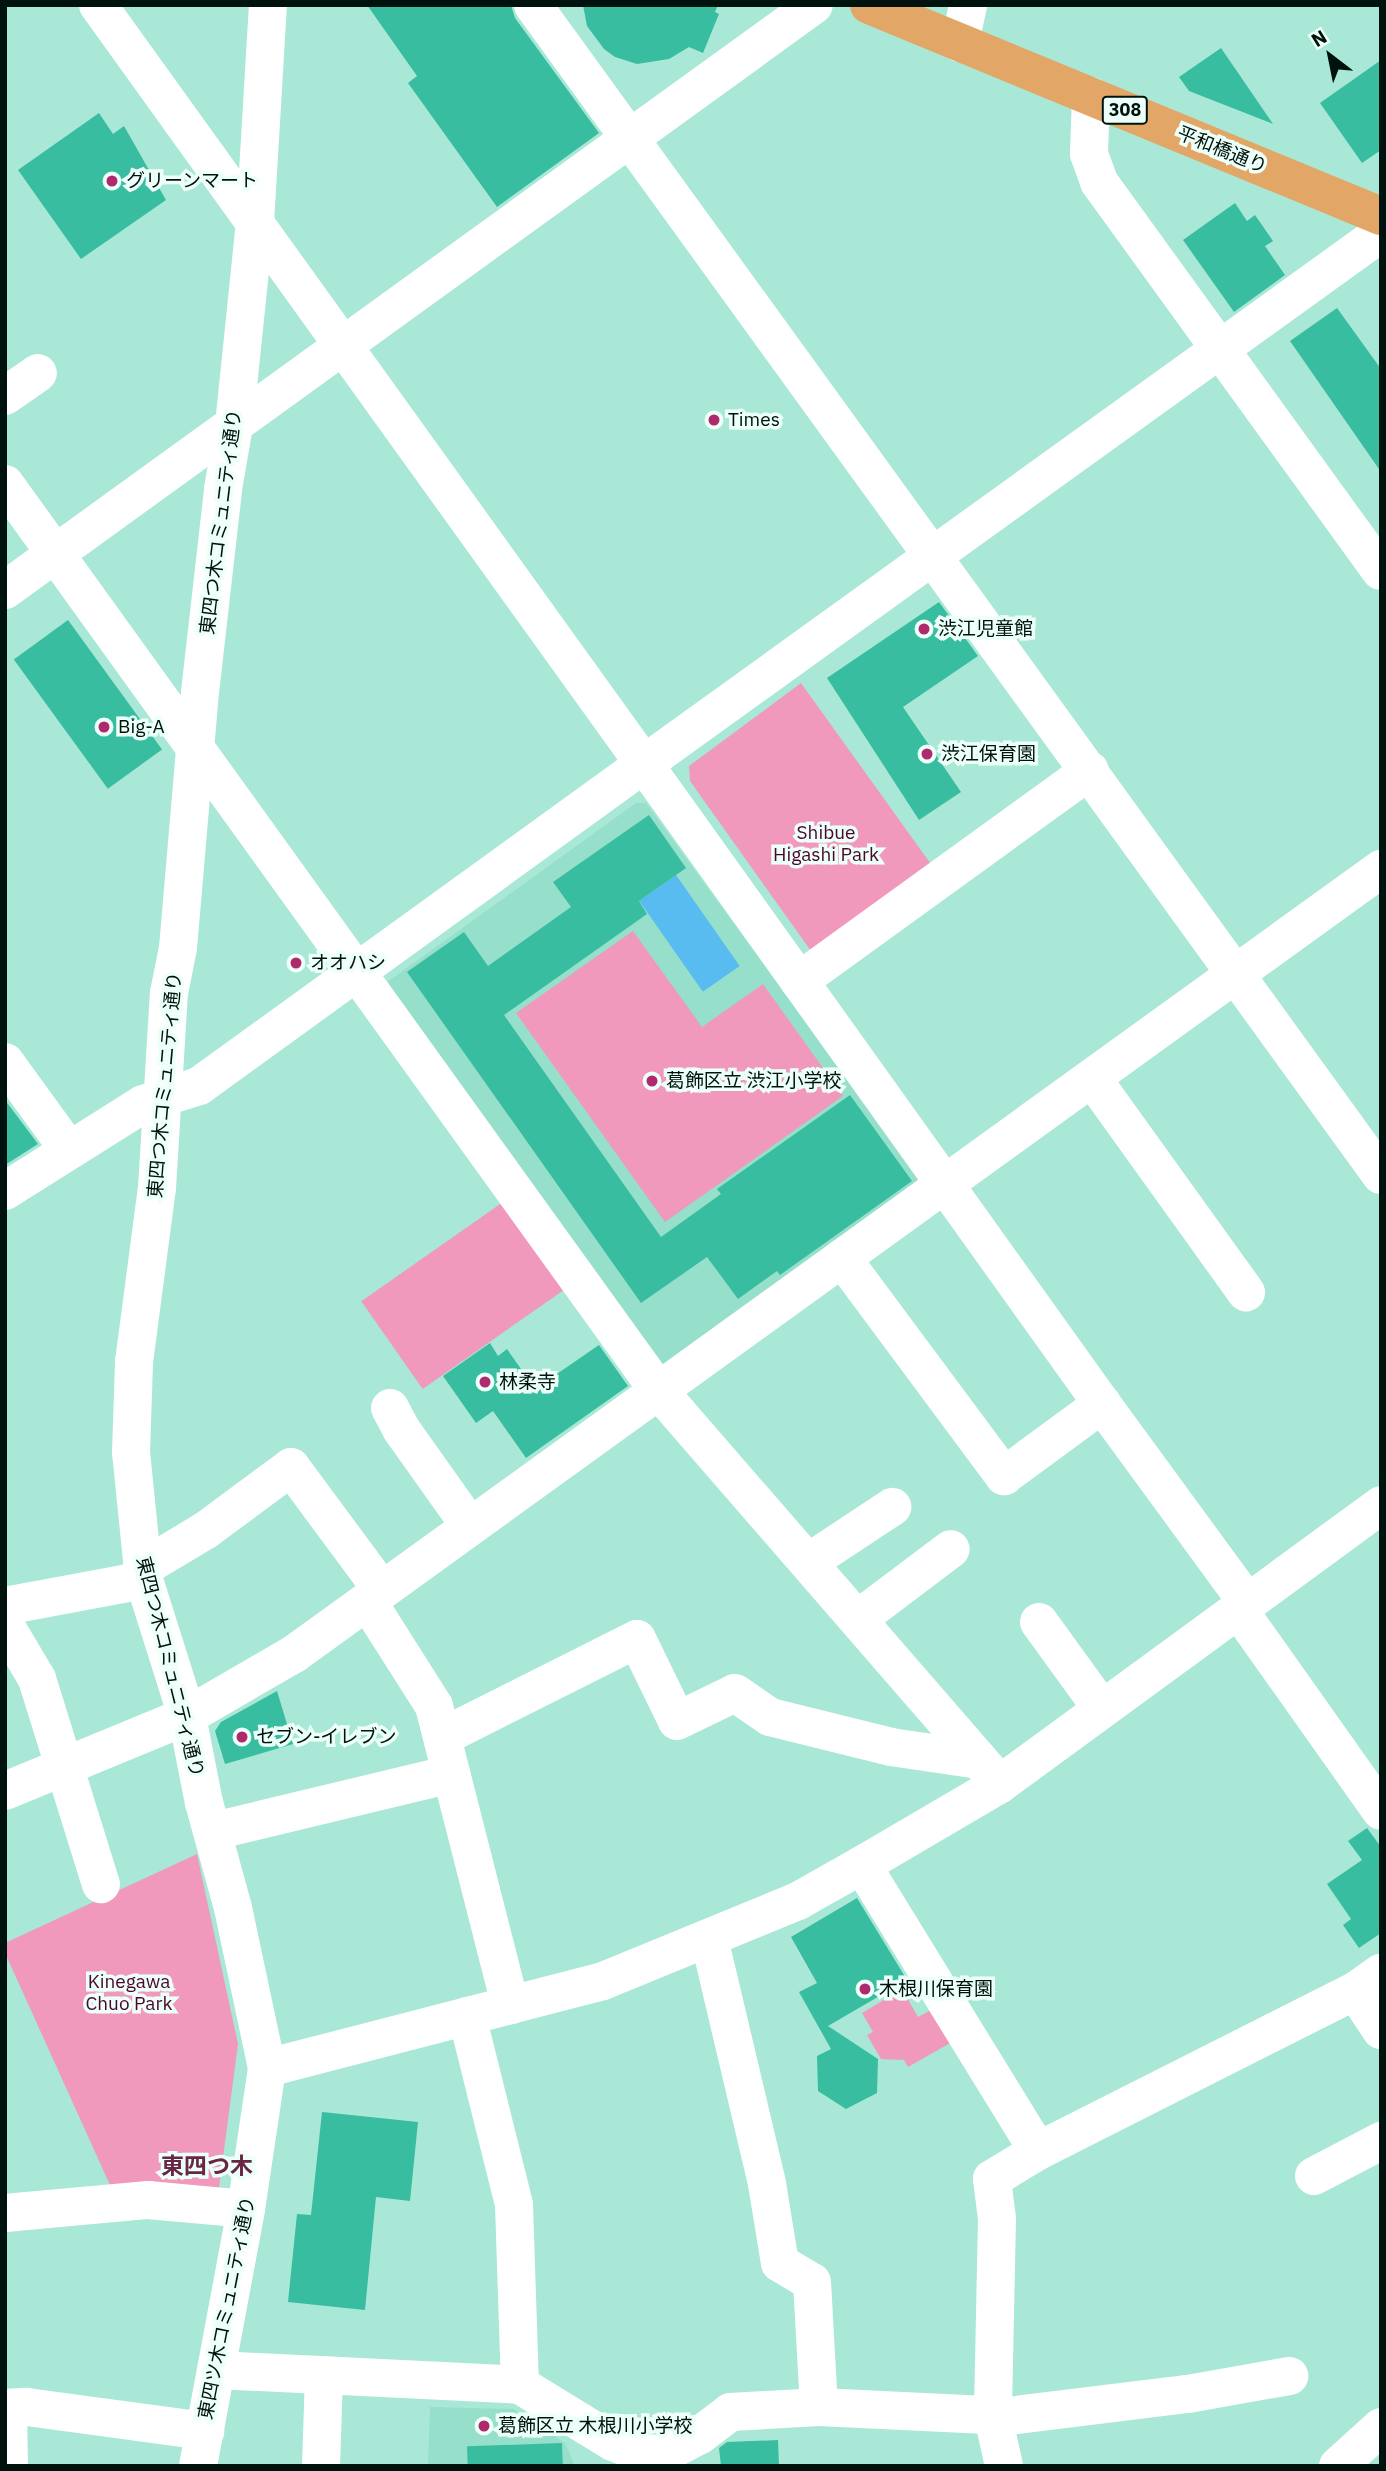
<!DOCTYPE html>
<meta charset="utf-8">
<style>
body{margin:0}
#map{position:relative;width:1386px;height:2471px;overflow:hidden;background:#a9e8d6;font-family:"IBM Plex Sans","Noto Sans JP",sans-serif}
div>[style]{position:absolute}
.built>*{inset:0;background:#96dfca}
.green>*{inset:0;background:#f099bc;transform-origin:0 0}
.water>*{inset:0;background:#58bcf1;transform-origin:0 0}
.building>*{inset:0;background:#39bda0;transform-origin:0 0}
.minor>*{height:38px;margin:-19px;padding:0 19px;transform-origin:19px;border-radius:19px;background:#fff}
.major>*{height:38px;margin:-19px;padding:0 19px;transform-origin:19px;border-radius:19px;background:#e2a666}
.dots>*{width:19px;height:19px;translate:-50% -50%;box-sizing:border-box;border:4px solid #edfff9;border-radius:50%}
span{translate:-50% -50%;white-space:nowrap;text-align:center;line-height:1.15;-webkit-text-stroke:7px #edfff9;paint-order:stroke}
.shield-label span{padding:2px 5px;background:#edfff9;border:2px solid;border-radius:5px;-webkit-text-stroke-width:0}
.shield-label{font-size:18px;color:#00120d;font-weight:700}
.street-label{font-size:19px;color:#00120d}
.poi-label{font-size:19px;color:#00120d}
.left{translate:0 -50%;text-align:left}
.park-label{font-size:19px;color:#4e052c}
.quarter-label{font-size:23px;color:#692745;font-weight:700}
.frame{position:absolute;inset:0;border:7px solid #00120d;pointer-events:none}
.north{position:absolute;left:1295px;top:21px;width:70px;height:70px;-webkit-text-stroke:5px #edfff9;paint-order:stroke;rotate:328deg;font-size:19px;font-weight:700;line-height:28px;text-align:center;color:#00120d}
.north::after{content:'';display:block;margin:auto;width:24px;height:32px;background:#00120d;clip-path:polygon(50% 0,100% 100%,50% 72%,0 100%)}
</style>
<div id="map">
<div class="built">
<i style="clip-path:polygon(636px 803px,646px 803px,920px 1180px,661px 1370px,386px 983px)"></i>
<i style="clip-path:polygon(430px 2407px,513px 2409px,565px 2443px,575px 2466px,428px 2466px)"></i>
</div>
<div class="green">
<i style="clip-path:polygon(801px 683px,933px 867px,811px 951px,690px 781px,689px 766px)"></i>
<i style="clip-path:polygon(633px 931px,702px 1027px,763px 984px,843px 1096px,665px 1222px,516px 1013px)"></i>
<i style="left:503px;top:1202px;width:107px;height:173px;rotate:55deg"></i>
<i style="clip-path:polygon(197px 1854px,238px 2044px,219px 2188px,110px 2185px,5px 1953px,5px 1943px)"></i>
<i style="clip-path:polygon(902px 1989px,918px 2017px,933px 2009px,952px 2042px,908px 2067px,904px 2060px,881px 2059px,867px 2035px,873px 2032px,862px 2013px)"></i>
</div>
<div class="water">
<i style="left:676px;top:875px;width:111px;height:45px;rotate:55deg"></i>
</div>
<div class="building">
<i style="clip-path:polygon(367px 5px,511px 5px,515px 18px,599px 133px,497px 207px,408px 83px,417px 76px)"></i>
<i style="clip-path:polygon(583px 5px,718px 5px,715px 12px,719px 14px,703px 53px,689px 47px,669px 59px,637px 64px,615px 57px,604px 49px,587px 26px)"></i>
<i style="clip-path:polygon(1221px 48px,1273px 124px,1189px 91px,1179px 77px)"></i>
<i style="clip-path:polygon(1381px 60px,1381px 150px,1362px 163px,1320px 103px)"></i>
<i style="clip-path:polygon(99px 113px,113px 134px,124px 126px,166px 200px,81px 259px,18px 170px)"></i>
<i style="clip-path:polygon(1235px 203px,1247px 221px,1255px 215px,1273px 241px,1265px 246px,1285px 275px,1234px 312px,1183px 240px)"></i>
<i style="clip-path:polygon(1337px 308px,1381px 369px,1381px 472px,1290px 341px)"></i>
<i style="clip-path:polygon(939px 602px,978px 656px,903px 707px,961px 792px,919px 820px,827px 678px)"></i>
<i style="left:68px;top:620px;width:160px;height:67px;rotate:54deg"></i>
<i style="clip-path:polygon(649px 815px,686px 868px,639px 901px,647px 914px,504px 1015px,661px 1237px,721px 1194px,717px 1189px,850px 1095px,912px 1181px,780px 1275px,777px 1271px,738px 1299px,707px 1257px,641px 1303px,407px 972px,464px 932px,488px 966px,571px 907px,553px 882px)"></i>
<i style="clip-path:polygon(5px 1100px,38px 1144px,5px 1165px)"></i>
<i style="clip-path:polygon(490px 1343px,498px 1356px,507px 1349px,535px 1389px,599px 1345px,628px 1386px,526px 1458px,493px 1411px,476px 1423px,443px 1376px)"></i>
<i style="clip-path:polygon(277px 1691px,293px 1744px,225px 1764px,215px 1731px,221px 1722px)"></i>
<i style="clip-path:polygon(1367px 1828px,1381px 1847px,1381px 1933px,1359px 1948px,1343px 1925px,1351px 1919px,1327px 1884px,1362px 1860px,1348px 1841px)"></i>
<i style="clip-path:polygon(857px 1898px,907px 1980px,828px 2026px,878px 2059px,877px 2093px,846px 2109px,818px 2091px,817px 2056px,831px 2049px,799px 1992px,817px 1983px,791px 1937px)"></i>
<i style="clip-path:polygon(322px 2112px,418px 2122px,410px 2201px,376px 2197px,365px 2310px,288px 2302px,297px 2214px,311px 2215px)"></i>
<i style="clip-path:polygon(778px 2440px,779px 2466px,721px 2466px,719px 2448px,727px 2442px)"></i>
<i style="left:562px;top:2443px;width:23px;height:95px;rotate:88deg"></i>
</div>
<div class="minor">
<i style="left:98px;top:5px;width:935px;rotate:54.27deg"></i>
<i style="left:644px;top:764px;width:908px;rotate:-35.77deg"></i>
<i style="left:533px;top:5px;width:1445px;rotate:54.07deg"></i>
<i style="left:960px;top:43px;width:39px;rotate:-78deg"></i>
<i style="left:1091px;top:96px;width:58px;rotate:92deg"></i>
<i style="left:1089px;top:154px;width:30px;rotate:70deg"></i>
<i style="left:1099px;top:182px;width:480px;rotate:54.1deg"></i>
<i style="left:5px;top:396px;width:40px;rotate:-34.9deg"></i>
<i style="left:5px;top:484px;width:1117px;rotate:54.22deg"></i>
<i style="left:658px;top:1390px;width:522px;rotate:49.04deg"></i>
<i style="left:5px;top:590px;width:998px;rotate:-35.87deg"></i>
<i style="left:799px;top:981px;width:359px;rotate:-35.9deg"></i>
<i style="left:5px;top:1062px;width:109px;rotate:54deg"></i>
<i style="left:1092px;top:1078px;width:264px;rotate:54.3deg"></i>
<i style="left:5px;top:1191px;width:163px;rotate:-32.2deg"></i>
<i style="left:143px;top:1104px;width:59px;rotate:-17.8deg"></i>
<i style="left:199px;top:1086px;width:549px;rotate:-35.89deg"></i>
<i style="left:644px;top:764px;width:787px;rotate:54.41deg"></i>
<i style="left:1102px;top:1404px;width:245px;rotate:53.8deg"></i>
<i style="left:842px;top:1258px;width:272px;rotate:53.4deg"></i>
<i style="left:1004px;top:1476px;width:122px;rotate:-36.3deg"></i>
<i style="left:390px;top:1408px;width:24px;rotate:62deg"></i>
<i style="left:401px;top:1429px;width:119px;rotate:54.6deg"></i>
<i style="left:809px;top:1562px;width:100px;rotate:-33.5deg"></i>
<i style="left:141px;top:1569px;width:76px;rotate:-31deg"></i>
<i style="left:206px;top:1530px;width:106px;rotate:-36.5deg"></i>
<i style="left:291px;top:1467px;width:153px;rotate:53.5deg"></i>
<i style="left:368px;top:1602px;width:123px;rotate:57.6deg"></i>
<i style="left:434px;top:1706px;width:309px;rotate:75.7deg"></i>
<i style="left:5px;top:1606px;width:141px;rotate:-10.6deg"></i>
<i style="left:1238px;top:1609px;width:247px;rotate:54.7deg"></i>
<i style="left:858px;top:1619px;width:116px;rotate:-37deg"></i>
<i style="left:1039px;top:1622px;width:107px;rotate:54.1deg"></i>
<i style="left:5px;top:1625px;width:63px;rotate:59.3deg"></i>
<i style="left:37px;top:1679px;width:215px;rotate:72.7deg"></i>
<i style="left:444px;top:1736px;width:216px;rotate:-26.7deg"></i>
<i style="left:637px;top:1639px;width:91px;rotate:64deg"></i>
<i style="left:677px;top:1721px;width:64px;rotate:-25.8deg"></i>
<i style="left:735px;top:1693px;width:42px;rotate:34.4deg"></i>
<i style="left:770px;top:1717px;width:125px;rotate:13.9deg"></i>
<i style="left:891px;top:1747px;width:89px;rotate:8.4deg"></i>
<i style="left:5px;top:1791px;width:197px;rotate:-22.4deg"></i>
<i style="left:187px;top:1716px;width:124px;rotate:-30.1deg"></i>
<i style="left:294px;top:1654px;width:1341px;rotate:-35.84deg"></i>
<i style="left:214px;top:1831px;width:244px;rotate:-13.5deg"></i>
<i style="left:862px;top:1865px;width:160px;rotate:-30.4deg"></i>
<i style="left:1000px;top:1784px;width:472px;rotate:-36.2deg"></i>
<i style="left:709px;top:1938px;width:253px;rotate:76.7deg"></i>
<i style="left:767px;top:2184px;width:80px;rotate:80.7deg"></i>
<i style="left:780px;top:2263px;width:37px;rotate:31deg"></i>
<i style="left:812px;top:2282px;width:125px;rotate:86.8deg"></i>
<i style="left:1355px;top:1991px;width:47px;rotate:56.3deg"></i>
<i style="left:467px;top:2016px;width:195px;rotate:76deg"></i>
<i style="left:514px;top:2205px;width:180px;rotate:88.1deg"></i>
<i style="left:267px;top:2068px;width:347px;rotate:-14.5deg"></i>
<i style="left:603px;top:1981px;width:211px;rotate:-22.3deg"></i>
<i style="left:798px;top:1901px;width:73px;rotate:-29.4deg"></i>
<i style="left:862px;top:1865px;width:336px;rotate:58.4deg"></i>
<i style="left:1038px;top:2151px;width:54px;rotate:148.7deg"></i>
<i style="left:992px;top:2179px;width:40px;rotate:82.9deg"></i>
<i style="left:997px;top:2219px;width:197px;rotate:91.2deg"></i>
<i style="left:993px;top:2416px;width:51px;rotate:77.6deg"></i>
<i style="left:1038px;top:2151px;width:355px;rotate:-26.8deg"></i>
<i style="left:1355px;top:1991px;width:32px;rotate:-35deg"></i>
<i style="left:1314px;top:2176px;width:76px;rotate:-27.6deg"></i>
<i style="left:5px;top:2213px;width:144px;rotate:-5.2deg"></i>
<i style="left:148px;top:2200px;width:98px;rotate:5.2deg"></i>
<i style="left:217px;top:2370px;width:303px;rotate:2.8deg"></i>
<i style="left:520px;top:2385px;width:109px;rotate:31.5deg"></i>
<i style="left:613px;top:2442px;width:31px;rotate:22deg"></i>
<i style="left:642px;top:2454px;width:24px;rotate:-2deg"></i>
<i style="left:666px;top:2453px;width:38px;rotate:-28deg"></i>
<i style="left:700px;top:2435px;width:38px;rotate:-37deg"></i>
<i style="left:730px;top:2412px;width:89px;rotate:-3.2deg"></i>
<i style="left:819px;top:2407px;width:189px;rotate:2.7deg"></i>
<i style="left:1008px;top:2416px;width:181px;rotate:-7deg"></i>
<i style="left:1188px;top:2394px;width:103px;rotate:-10.1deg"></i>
<i style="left:5px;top:2408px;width:22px;rotate:-3deg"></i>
<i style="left:27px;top:2407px;width:180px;rotate:7.7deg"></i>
<i style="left:8px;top:2408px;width:58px;rotate:89deg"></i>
<i style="left:198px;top:2466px;width:261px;rotate:-79.4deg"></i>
<i style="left:246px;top:2209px;width:143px;rotate:-81.5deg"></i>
<i style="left:267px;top:2068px;width:164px;rotate:-102deg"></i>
<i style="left:233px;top:1908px;width:109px;rotate:-105.4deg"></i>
<i style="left:204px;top:1803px;width:89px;rotate:-101.1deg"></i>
<i style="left:187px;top:1716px;width:143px;rotate:-107.5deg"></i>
<i style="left:144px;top:1580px;width:128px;rotate:-95.8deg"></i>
<i style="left:131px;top:1453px;width:91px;rotate:-88.1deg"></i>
<i style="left:134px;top:1362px;width:176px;rotate:-82.5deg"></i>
<i style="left:157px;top:1188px;width:195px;rotate:-86.5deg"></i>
<i style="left:169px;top:993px;width:46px;rotate:-78.7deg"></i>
<i style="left:178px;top:948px;width:248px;rotate:-85.1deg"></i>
<i style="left:199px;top:701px;width:213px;rotate:-83.5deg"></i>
<i style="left:223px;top:489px;width:65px;rotate:-80.2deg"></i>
<i style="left:234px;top:425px;width:203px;rotate:-84.1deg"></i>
<i style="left:255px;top:223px;width:218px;rotate:-86.6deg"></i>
<i style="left:321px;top:2466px;width:91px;rotate:-88.1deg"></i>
<i style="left:1338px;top:2466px;width:58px;rotate:-42.2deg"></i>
</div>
<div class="major">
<i style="left:869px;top:5px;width:554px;rotate:22.4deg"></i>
</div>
<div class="dots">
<i style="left:112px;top:181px;background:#af296d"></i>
<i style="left:714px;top:420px;background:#af296d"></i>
<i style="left:924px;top:629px;background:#af296d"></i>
<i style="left:104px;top:727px;background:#af296d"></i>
<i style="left:927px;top:754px;background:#af296d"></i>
<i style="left:296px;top:963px;background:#af296d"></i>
<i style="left:652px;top:1081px;background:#af296d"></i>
<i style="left:485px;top:1382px;background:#af296d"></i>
<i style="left:242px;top:1737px;background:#af296d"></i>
<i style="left:865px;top:1989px;background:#af296d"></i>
<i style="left:484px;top:2426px;background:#af296d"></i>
</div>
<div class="shield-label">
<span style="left:1125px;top:110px">308</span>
</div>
<div class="street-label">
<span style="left:1222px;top:150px;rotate:22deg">平和橋通り</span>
<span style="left:221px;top:522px;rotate:-83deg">東四つ木コミュニティ通り</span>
<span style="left:165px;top:1085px;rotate:-85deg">東四つ木コミュニティ通り</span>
<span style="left:170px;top:1667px;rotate:76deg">東四つ木コミュニティ通り</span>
<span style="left:227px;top:2308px;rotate:-79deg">東四ツ木コミュニティ通り</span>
</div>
<div class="poi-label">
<span class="left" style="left:126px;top:181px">グリーンマート</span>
<span class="left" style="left:728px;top:420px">Times</span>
<span class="left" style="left:938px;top:629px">渋江児童館</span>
<span class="left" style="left:118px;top:727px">Big-A</span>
<span class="left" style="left:941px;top:754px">渋江保育園</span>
<span class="left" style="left:310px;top:963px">オオハシ</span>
<span class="left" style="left:666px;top:1081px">葛飾区立 渋江小学校</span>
<span class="left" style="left:499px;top:1382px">林柔寺</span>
<span class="left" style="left:256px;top:1737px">セブン-イレブン</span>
<span class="left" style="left:879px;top:1989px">木根川保育園</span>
<span class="left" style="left:498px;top:2426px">葛飾区立 木根川小学校</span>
</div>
<div class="park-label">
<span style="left:826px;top:844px">Shibue<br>Higashi Park</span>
<span style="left:129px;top:1993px">Kinegawa<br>Chuo Park</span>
</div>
<div class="quarter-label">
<span style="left:207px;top:2165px">東四つ木</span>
</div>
<div class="frame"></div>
<div class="north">N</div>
</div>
